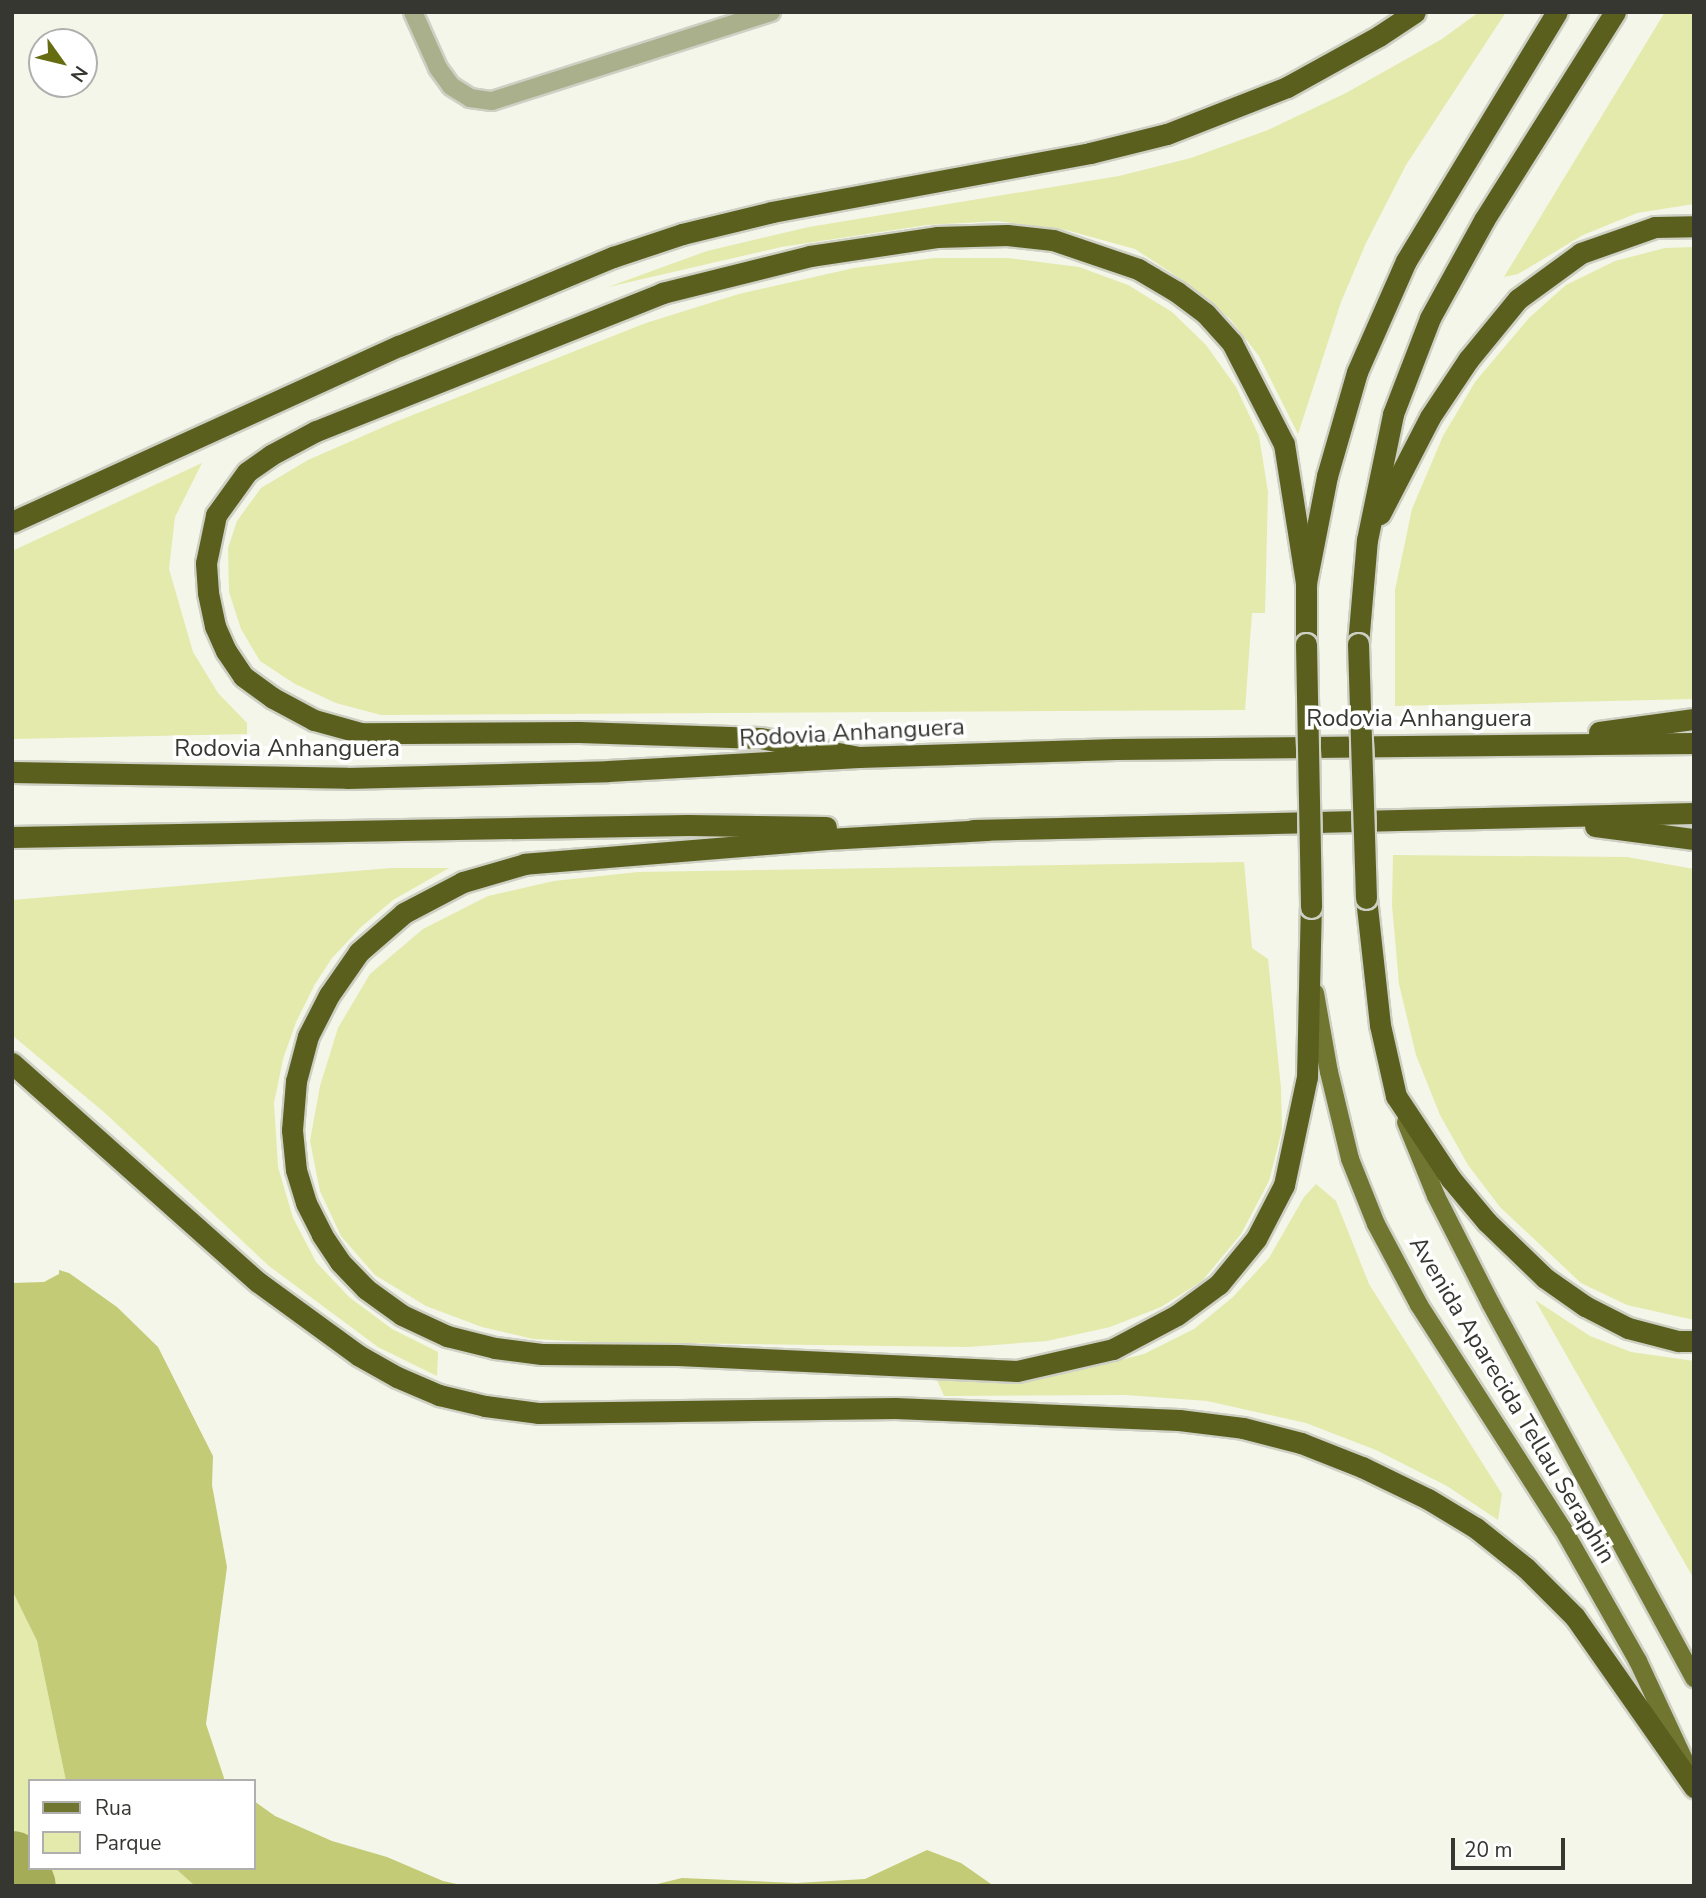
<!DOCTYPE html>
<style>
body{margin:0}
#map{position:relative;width:1706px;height:1898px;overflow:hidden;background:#f4f6e9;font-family:"Nunito Sans",sans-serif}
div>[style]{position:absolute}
.green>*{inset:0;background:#e3eaab}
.forest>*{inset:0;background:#c3cb76}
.river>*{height:68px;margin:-34px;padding:0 34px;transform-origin:34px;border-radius:34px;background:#a4ac57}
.roads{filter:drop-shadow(2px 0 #ced0c4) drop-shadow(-2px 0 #ced0c4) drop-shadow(0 2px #ced0c4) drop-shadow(0 -2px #ced0c4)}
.lane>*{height:18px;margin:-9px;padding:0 9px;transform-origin:9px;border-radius:9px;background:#abb08c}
.primary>*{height:18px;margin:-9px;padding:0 9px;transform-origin:9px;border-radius:9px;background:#707530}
.highway>*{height:21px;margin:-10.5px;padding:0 10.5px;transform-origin:10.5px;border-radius:10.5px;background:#5a5f1e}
.bridges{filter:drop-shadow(2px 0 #ced0c4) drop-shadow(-2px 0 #ced0c4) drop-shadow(0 2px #ced0c4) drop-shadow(0 -2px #ced0c4)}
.highway-bridge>*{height:21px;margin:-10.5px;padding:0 10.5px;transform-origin:10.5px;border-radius:10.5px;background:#5a5f1e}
span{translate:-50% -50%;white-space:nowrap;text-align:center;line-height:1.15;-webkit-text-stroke:7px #fff;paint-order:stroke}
.street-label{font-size:24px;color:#373732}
.frame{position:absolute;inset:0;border:14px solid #373732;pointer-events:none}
.legend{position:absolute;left:28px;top:1779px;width:228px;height:91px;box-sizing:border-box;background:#fff;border:2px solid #afafad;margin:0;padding:9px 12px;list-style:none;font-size:21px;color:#373732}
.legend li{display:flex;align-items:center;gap:14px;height:35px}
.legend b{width:35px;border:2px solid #afafad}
.north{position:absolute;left:28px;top:28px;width:70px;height:70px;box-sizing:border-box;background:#fff;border:2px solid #afafad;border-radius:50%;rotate:124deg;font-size:19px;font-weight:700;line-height:28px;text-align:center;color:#373732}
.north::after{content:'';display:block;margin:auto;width:24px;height:32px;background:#666c10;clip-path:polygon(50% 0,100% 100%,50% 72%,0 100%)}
.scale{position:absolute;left:1451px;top:1838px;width:114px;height:32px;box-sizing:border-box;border:4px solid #373732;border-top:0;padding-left:9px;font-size:21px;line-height:24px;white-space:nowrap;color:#373732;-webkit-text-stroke:5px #fff;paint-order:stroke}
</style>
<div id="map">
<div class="green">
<i style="clip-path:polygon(1479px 12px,1506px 12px,1406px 165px,1366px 243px,1341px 302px,1298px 434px,1259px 356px,1230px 319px,1184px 281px,1135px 249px,1066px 230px,998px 221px,927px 225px,781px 247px,608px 287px,707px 251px,809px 227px,1119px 176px,1191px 158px,1268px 130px,1346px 93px,1442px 39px)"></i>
<i style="clip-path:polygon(1665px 12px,1694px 12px,1694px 204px,1637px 213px,1583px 235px,1518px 274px,1504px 277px)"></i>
<i style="clip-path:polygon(1694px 247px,1694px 699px,1395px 706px,1395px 590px,1412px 509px,1443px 436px,1475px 382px,1529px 318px,1566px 285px,1615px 261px,1665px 248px)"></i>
<i style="clip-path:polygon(934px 258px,1008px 258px,1079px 267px,1128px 285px,1172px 312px,1206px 345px,1236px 387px,1259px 436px,1268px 492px,1265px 613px,1252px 613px,1245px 710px,381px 715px,336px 703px,295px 684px,260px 661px,241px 629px,229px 592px,228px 548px,237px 521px,261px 488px,308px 460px,395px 422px,646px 323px,739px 294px,854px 268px)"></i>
<i style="clip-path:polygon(202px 463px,175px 517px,169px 569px,193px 652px,218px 693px,247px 723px,247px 734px,12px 739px,12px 551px)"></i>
<i style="clip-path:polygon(1393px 855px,1627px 857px,1694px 869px,1694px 1320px,1627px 1305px,1581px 1283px,1500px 1207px,1468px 1165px,1440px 1115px,1416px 1055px,1399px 984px,1392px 905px)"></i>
<i style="clip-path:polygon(1244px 862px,1252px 948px,1268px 959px,1281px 1088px,1282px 1130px,1269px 1181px,1241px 1234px,1202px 1281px,1161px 1307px,1110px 1327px,1047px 1341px,968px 1347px,592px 1342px,533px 1339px,482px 1327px,426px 1306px,375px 1275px,341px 1236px,320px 1191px,310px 1141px,320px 1086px,338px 1028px,370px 974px,423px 929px,488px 896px,554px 881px,638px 872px)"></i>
<i style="clip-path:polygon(391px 868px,449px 868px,393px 900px,361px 927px,332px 958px,315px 984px,296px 1022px,283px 1059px,274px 1103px,278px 1167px,293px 1218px,316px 1262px,349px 1297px,392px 1329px,438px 1352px,437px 1376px,378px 1347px,269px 1266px,105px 1113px,12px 1035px,12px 900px)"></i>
<i style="clip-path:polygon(1316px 1184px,1336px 1201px,1369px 1284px,1502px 1494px,1498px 1520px,1447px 1486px,1376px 1450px,1306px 1423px,1207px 1401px,1126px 1395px,944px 1396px,937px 1380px,1016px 1379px,1090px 1368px,1144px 1354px,1194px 1329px,1233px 1297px,1269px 1258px,1304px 1197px)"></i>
<i style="clip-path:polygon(1535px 1300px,1590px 1336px,1631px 1352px,1694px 1361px,1694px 1579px)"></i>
<i style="clip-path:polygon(12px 1590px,37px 1641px,66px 1781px,30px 1781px,30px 1868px,175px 1868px,195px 1886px,59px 1886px,12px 1867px)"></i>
</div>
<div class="forest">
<i style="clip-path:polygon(59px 1270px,69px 1273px,117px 1307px,158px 1347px,213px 1456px,212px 1485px,227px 1567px,206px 1724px,225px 1781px,66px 1781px,37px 1641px,12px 1590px,12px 1283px,44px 1282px,59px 1274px)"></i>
<i style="clip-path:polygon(254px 1801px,275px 1816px,332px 1841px,387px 1857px,443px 1881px,466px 1886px,195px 1886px,175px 1868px,254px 1868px)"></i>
<i style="clip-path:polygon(927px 1850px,961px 1863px,994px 1886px,649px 1886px,682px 1878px,796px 1883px,865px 1879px)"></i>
</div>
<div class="river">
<i style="left:12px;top:1865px;width:23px;rotate:65deg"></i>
</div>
<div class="roads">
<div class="lane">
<i style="left:413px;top:12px;width:61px;rotate:65.9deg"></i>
<i style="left:438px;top:68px;width:22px;rotate:54deg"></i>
<i style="left:451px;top:86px;width:22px;rotate:32deg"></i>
<i style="left:470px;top:98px;width:22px;rotate:8deg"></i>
<i style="left:492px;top:101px;width:293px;rotate:-17.7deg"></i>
</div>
<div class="primary">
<i style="left:1315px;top:993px;width:80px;rotate:80deg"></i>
<i style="left:1329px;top:1072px;width:89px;rotate:76.4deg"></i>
<i style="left:1350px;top:1159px;width:70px;rotate:68.2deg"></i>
<i style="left:1376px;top:1224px;width:92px;rotate:62deg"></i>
<i style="left:1419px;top:1305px;width:266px;rotate:57.3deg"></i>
<i style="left:1563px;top:1529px;width:152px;rotate:60.4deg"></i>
<i style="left:1638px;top:1661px;width:111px;rotate:65deg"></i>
<i style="left:1406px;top:1122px;width:80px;rotate:67.9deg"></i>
<i style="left:1436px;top:1196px;width:121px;rotate:63deg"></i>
<i style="left:1491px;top:1304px;width:426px;rotate:61.5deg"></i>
</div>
<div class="highway">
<i style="left:1380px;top:514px;width:109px;rotate:-62.7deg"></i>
<i style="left:1430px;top:417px;width:69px;rotate:-56.3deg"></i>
<i style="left:1468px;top:360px;width:79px;rotate:-50.7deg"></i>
<i style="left:1518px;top:299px;width:78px;rotate:-36.1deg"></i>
<i style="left:1581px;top:253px;width:78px;rotate:-19.4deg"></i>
<i style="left:1655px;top:227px;width:39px;rotate:-1deg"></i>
<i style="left:12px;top:522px;width:425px;rotate:-24.5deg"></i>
<i style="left:399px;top:346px;width:232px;rotate:-22.6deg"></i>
<i style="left:613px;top:257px;width:73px;rotate:-18.4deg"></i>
<i style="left:682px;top:234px;width:93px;rotate:-13.7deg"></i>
<i style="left:772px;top:212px;width:323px;rotate:-10.5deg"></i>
<i style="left:1090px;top:153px;width:79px;rotate:-13.9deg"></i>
<i style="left:1167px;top:134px;width:129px;rotate:-21.4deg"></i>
<i style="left:1287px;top:87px;width:105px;rotate:-29deg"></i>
<i style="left:1379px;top:36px;width:43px;rotate:-33.7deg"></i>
<i style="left:1306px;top:644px;width:61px;rotate:-90deg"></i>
<i style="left:1306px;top:583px;width:109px;rotate:-78.9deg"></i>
<i style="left:1327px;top:476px;width:108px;rotate:-73.9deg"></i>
<i style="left:1357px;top:372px;width:121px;rotate:-66.2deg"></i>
<i style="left:1406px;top:261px;width:291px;rotate:-58.8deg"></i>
<i style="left:1358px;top:644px;width:104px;rotate:-85.1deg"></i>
<i style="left:1367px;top:540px;width:129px;rotate:-78.3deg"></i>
<i style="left:1393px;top:414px;width:103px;rotate:-68.9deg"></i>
<i style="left:1430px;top:318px;width:112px;rotate:-61.1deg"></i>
<i style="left:1484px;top:220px;width:246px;rotate:-57.8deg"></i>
<i style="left:1599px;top:732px;width:96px;rotate:-7.8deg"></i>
<i style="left:859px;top:757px;width:101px;rotate:-169.1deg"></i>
<i style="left:760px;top:738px;width:181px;rotate:-178.1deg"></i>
<i style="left:579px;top:732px;width:218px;rotate:179.7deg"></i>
<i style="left:361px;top:733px;width:49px;rotate:-164.5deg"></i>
<i style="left:314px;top:720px;width:47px;rotate:-151.8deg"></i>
<i style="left:273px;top:698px;width:37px;rotate:-144deg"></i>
<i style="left:243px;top:676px;width:30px;rotate:-124deg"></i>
<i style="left:226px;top:651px;width:27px;rotate:-114deg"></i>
<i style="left:215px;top:626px;width:35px;rotate:-102deg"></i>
<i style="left:208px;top:592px;width:29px;rotate:-94deg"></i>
<i style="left:206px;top:563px;width:49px;rotate:-78.2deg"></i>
<i style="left:216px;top:515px;width:53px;rotate:-54.2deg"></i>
<i style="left:247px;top:472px;width:29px;rotate:-35deg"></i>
<i style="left:271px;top:455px;width:51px;rotate:-28.1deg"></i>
<i style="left:316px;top:431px;width:373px;rotate:-21.7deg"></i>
<i style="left:662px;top:293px;width:153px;rotate:-14deg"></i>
<i style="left:810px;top:256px;width:128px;rotate:-8.5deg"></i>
<i style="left:937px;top:237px;width:70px;rotate:-1.6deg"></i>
<i style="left:1007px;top:235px;width:46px;rotate:6.2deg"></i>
<i style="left:1053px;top:240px;width:90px;rotate:18.8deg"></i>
<i style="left:1138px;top:269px;width:45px;rotate:30.5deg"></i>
<i style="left:1177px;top:292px;width:36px;rotate:37deg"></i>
<i style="left:1206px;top:314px;width:39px;rotate:48deg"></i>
<i style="left:1232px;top:343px;width:114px;rotate:62.8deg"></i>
<i style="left:1284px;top:444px;width:141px;rotate:81deg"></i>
<i style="left:12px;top:772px;width:335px;rotate:1deg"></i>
<i style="left:347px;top:778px;width:261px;rotate:-1.5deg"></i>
<i style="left:608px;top:771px;width:251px;rotate:-3.2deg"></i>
<i style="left:859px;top:757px;width:257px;rotate:-1.8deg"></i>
<i style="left:1116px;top:749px;width:578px;rotate:-0.59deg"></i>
<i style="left:1595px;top:826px;width:100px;rotate:7.5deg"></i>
<i style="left:973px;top:830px;width:721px;rotate:-1.35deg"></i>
<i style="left:987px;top:830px;width:160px;rotate:176.8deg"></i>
<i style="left:827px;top:839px;width:303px;rotate:175.3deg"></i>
<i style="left:525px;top:864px;width:65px;rotate:163.8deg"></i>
<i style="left:463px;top:882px;width:67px;rotate:152.3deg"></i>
<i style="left:404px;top:913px;width:60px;rotate:139.1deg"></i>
<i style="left:359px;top:952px;width:52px;rotate:124.9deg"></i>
<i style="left:329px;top:995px;width:46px;rotate:117.1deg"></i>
<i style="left:308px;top:1036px;width:47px;rotate:104.9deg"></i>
<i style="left:296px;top:1081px;width:49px;rotate:94.7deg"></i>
<i style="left:292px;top:1130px;width:40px;rotate:84.3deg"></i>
<i style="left:296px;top:1170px;width:34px;rotate:73deg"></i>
<i style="left:306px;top:1203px;width:36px;rotate:63deg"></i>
<i style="left:322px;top:1235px;width:32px;rotate:56deg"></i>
<i style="left:340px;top:1262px;width:37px;rotate:46deg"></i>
<i style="left:366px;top:1289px;width:44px;rotate:35.8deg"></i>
<i style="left:402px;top:1315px;width:50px;rotate:25deg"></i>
<i style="left:447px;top:1336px;width:49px;rotate:14deg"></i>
<i style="left:495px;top:1348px;width:47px;rotate:7.3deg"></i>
<i style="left:542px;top:1354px;width:136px;rotate:0.4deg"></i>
<i style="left:678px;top:1355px;width:339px;rotate:2.7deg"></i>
<i style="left:1017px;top:1371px;width:98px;rotate:-12.9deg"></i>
<i style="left:1113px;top:1349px;width:72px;rotate:-28deg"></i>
<i style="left:1177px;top:1315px;width:52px;rotate:-36.4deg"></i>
<i style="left:1219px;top:1284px;width:58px;rotate:-50.6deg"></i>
<i style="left:1256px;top:1239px;width:61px;rotate:-62.6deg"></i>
<i style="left:1284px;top:1185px;width:110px;rotate:-78deg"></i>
<i style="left:1307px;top:1077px;width:170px;rotate:-88.7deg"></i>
<i style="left:12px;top:837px;width:676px;rotate:-1.02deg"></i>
<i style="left:688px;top:825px;width:138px;rotate:0.8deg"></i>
<i style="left:1366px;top:898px;width:128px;rotate:83.7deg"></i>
<i style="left:1380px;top:1025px;width:73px;rotate:77.3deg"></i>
<i style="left:1396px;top:1096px;width:100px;rotate:56.5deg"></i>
<i style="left:1451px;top:1179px;width:56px;rotate:50.1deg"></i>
<i style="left:1487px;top:1222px;width:81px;rotate:44deg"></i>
<i style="left:1545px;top:1278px;width:49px;rotate:35deg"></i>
<i style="left:1585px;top:1306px;width:48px;rotate:27.1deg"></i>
<i style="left:1628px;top:1328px;width:52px;rotate:14.6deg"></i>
<i style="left:1678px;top:1341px;width:16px"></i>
<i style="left:12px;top:1063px;width:329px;rotate:41.7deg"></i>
<i style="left:258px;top:1282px;width:124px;rotate:36.1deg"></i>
<i style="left:358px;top:1355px;width:45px;rotate:29.4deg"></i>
<i style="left:397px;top:1377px;width:46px;rotate:23.2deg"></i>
<i style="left:439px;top:1395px;width:47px;rotate:13.4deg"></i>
<i style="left:485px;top:1406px;width:53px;rotate:7.5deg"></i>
<i style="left:538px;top:1413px;width:357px;rotate:-0.8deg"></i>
<i style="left:895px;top:1408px;width:284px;rotate:2.4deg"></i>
<i style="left:1179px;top:1420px;width:64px;rotate:7.1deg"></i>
<i style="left:1243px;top:1428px;width:60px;rotate:14.5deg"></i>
<i style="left:1301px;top:1443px;width:66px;rotate:21.5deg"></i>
<i style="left:1362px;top:1467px;width:73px;rotate:25.9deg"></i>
<i style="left:1428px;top:1499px;width:56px;rotate:31.1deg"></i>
<i style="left:1476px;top:1528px;width:64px;rotate:38.7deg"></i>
<i style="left:1526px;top:1568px;width:69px;rotate:45deg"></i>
<i style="left:1575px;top:1617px;width:208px;rotate:55deg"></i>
</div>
</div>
<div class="bridges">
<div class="highway-bridge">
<i style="left:1306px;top:644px;width:263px;rotate:88.9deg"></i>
<i style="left:1358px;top:644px;width:254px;rotate:88.2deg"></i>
</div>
</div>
<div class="street-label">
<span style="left:1419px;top:719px">Rodovia Anhanguera</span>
<span style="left:852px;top:733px;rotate:-3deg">Rodovia Anhanguera</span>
<span style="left:287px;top:749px">Rodovia Anhanguera</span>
<span style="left:1512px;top:1400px;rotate:59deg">Avenida Aparecida Tellau Seraphin</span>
</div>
<div class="frame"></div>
<ul class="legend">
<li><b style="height:9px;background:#707530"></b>Rua</li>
<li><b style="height:19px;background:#e3eaab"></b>Parque</li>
</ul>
<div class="north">N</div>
<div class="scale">20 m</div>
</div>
